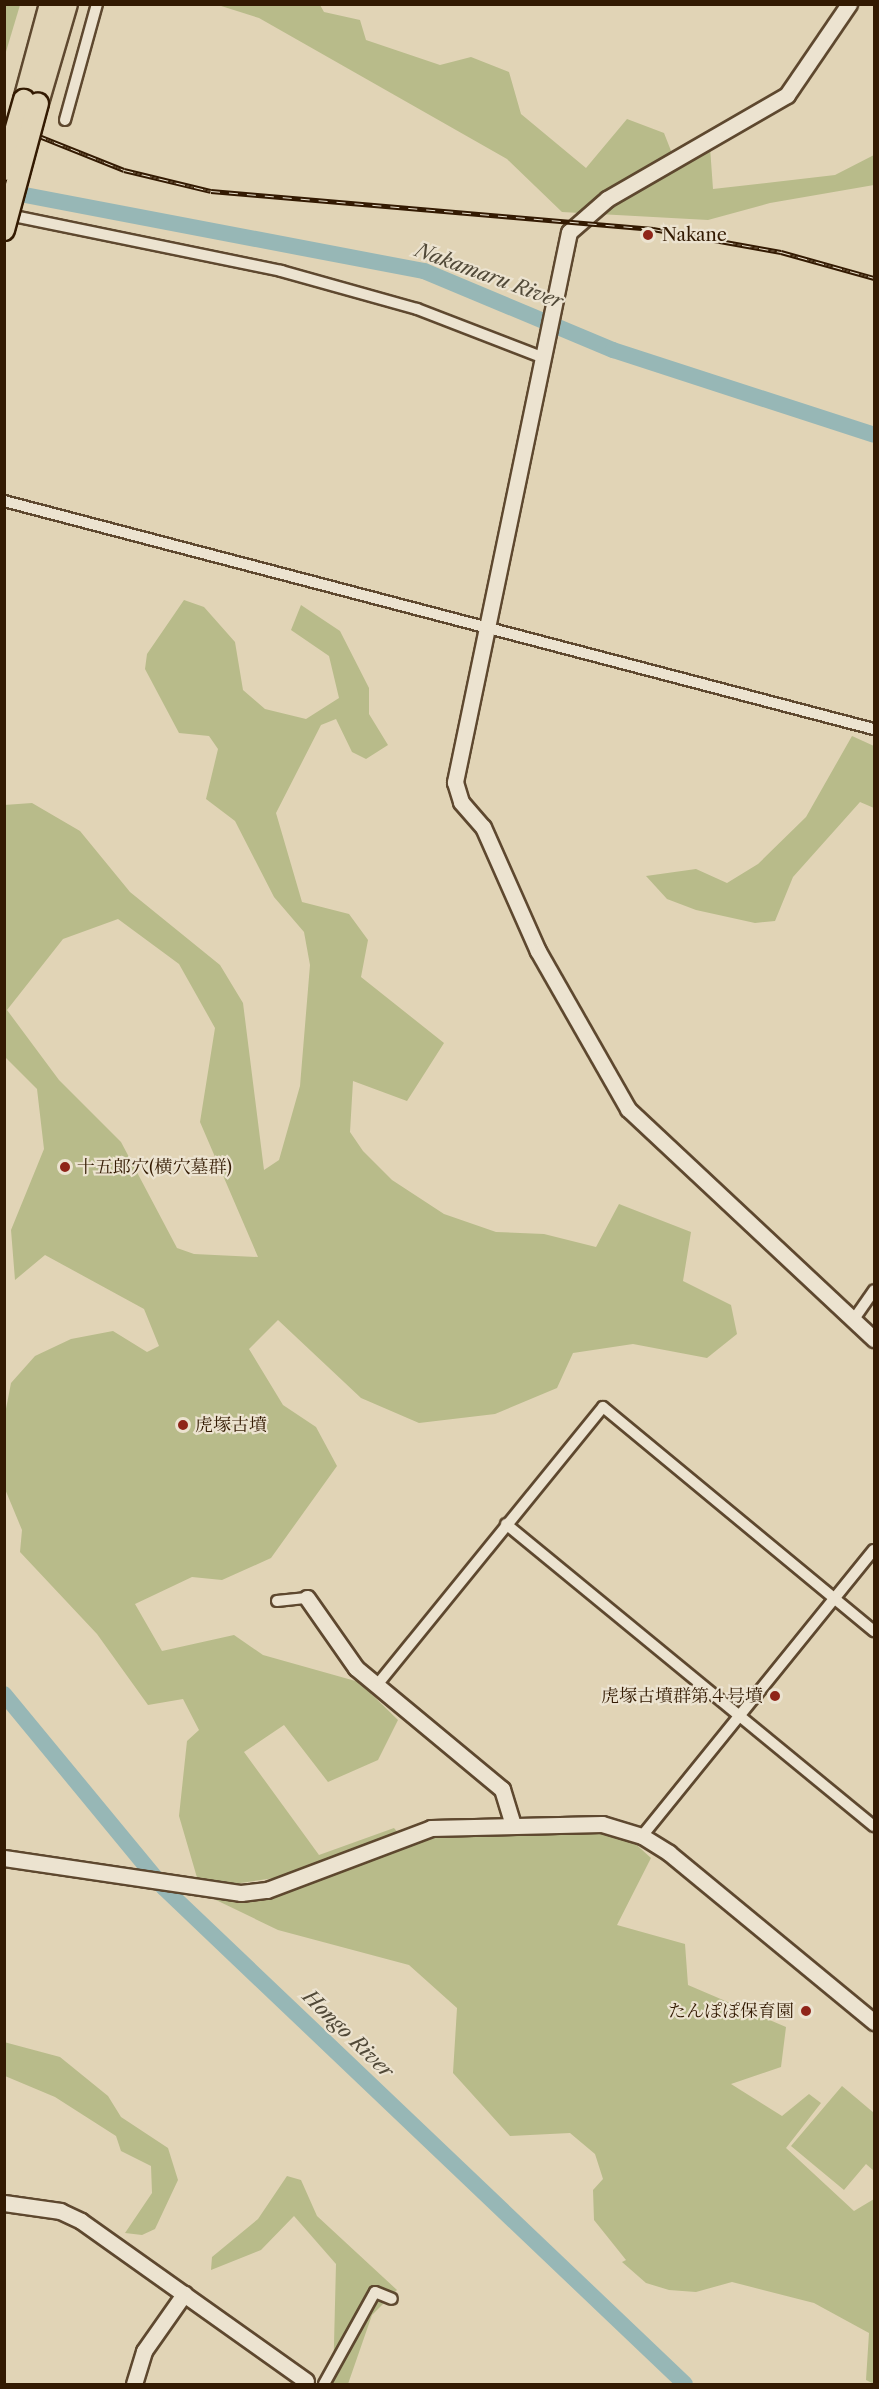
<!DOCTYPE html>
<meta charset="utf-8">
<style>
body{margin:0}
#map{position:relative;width:879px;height:2389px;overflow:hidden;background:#e1d4b6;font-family:"Libre Caslon Text","Noto Serif JP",serif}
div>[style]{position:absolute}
.green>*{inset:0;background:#b8bb8a}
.river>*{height:16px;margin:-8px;padding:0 8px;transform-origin:8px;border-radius:8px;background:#97b7b6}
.roads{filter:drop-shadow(2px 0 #5e482f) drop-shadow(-2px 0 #5e482f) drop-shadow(0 2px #5e482f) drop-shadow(0 -2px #5e482f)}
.street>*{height:10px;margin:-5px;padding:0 5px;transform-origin:5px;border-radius:5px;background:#ece3d0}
.secondary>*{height:15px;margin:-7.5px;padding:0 7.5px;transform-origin:7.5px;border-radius:7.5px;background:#ece3d0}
.highway>*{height:20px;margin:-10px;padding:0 10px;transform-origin:10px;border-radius:10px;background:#e1d4b6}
.rail>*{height:5px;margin-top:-2.5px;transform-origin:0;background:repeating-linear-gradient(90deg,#ece3d0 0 9px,#331a02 0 18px);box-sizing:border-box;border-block:2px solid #331a02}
.bridges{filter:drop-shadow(2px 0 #331a02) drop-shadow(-2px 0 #331a02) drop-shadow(0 2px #331a02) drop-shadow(0 -2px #331a02)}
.highway-bridge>*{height:20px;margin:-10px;padding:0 10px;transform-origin:10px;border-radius:10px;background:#e1d4b6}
.dots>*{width:16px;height:16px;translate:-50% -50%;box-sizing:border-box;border:3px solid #ece3d0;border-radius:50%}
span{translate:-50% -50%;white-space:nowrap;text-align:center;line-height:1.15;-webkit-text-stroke:4.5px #ece3d0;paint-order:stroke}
.poi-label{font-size:18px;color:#331a02}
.left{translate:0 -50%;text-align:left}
.right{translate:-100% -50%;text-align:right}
.water-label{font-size:20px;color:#514938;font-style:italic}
.frame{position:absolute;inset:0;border:6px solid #331a02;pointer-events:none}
</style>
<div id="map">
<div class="green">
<i style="clip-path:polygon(5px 4px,20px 5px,5px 55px,4px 5px)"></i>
<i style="clip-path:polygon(218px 5px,320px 5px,324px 12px,360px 20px,366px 40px,440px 65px,471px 57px,509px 72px,521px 114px,586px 168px,627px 119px,664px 133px,677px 166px,710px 147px,713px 189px,835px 175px,874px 155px,874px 185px,770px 203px,708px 220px,562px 212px,507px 159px,259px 18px)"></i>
<i style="clip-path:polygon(evenodd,184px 600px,204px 607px,235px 642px,243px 690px,265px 709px,306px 719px,339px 698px,329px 656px,291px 630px,301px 605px,340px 631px,369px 688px,369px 714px,388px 745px,366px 759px,352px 752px,336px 719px,321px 725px,276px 813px,302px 902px,349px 914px,368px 940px,361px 977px,444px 1043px,407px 1101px,353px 1081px,350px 1132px,363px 1151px,392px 1180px,444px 1214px,496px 1232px,544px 1234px,596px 1247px,619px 1204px,691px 1232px,683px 1281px,731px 1305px,737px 1334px,707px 1358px,633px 1344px,573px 1353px,557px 1388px,495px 1414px,419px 1423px,361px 1398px,278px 1320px,249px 1349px,283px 1405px,316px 1427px,337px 1466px,271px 1558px,222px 1580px,192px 1577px,135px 1604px,162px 1651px,234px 1635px,263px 1655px,359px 1682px,398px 1720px,378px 1760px,328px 1782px,284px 1725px,244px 1752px,319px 1855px,394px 1828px,399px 1834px,288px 1876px,227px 1885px,198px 1881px,179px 1816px,187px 1741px,199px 1730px,183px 1699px,148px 1705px,97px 1634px,20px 1552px,22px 1530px,5px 1489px,5px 1414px,11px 1383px,35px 1356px,71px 1339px,113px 1331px,147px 1352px,159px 1346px,144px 1309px,45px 1255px,15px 1280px,11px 1230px,44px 1149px,37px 1089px,5px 1057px,4px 805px,32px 803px,80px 831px,130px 892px,220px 965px,243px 1003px,264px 1170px,279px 1160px,300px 1086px,310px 965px,304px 932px,274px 897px,235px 821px,206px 799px,218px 749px,209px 736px,179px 733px,145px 669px,147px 654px,184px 600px,118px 919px,179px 964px,215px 1028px,200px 1122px,258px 1257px,194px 1254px,177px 1248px,121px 1142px,59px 1080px,7px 1010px,63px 939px,118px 919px)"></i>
<i style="clip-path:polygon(852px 736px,874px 746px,874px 808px,860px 802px,793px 877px,775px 921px,755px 923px,696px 910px,667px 899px,646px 876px,696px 869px,727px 883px,758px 864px,806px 817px)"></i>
<i style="clip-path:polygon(453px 1829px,593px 1829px,629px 1838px,651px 1858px,617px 1925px,685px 1944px,688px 1985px,786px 2027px,781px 2067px,731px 2084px,782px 2116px,809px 2094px,821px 2103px,786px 2148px,854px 2211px,874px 2199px,874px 2384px,866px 2380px,869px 2333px,814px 2303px,732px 2282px,696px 2292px,669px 2290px,646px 2283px,622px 2262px,626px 2260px,594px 2220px,593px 2190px,603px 2179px,595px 2154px,570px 2133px,510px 2136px,453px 2073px,457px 2008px,409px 1965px,278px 1930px,216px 1900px,264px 1897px,403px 1841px)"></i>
<i style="clip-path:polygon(4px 2042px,60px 2057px,108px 2096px,121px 2117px,168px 2148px,178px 2180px,155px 2229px,142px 2235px,125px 2233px,152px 2193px,151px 2166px,121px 2151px,116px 2136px,55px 2097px,5px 2076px)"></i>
<i style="clip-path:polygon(842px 2086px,874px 2113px,874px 2171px,866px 2164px,844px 2190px,791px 2146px)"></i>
<i style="clip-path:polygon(287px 2176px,301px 2180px,317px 2216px,397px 2290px,372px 2315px,348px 2384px,333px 2384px,336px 2264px,294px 2216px,261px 2250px,211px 2270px,212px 2257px,258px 2219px)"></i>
</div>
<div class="river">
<i style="left:4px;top:191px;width:428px;rotate:10.8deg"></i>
<i style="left:424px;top:271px;width:205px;rotate:22.7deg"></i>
<i style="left:613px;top:350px;width:274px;rotate:18deg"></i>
<i style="left:4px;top:1694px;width:251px;rotate:50.5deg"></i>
<i style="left:164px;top:1888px;width:719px;rotate:43.59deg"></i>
</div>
<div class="roads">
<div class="street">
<i style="left:65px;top:120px;width:120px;rotate:-74.6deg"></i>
<i style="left:4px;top:214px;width:283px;rotate:11.6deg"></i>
<i style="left:281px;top:271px;width:141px;rotate:15.6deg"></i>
<i style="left:417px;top:309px;width:136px;rotate:21.1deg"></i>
<i style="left:4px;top:501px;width:899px;rotate:14.69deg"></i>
<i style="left:854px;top:1319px;width:35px;rotate:-55deg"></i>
<i style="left:506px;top:1524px;width:476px;rotate:39.4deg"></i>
<i style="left:277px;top:1601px;width:30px;rotate:-6deg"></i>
<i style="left:377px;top:1685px;width:358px;rotate:-50.9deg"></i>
<i style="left:603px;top:1407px;width:352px;rotate:39.6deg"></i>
<i style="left:642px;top:1836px;width:368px;rotate:-51deg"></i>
<i style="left:324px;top:2384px;width:105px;rotate:-61deg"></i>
<i style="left:375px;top:2292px;width:18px;rotate:22deg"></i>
</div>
<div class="secondary">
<i style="left:849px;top:4px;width:110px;rotate:124.3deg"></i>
<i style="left:787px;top:95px;width:208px;rotate:150deg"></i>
<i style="left:607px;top:199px;width:50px;rotate:139deg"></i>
<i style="left:569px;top:232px;width:562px;rotate:101.71deg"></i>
<i style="left:455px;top:782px;width:21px;rotate:73deg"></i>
<i style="left:461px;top:802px;width:33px;rotate:49deg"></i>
<i style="left:483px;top:827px;width:136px;rotate:66.1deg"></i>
<i style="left:538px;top:951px;width:182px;rotate:60.3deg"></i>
<i style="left:628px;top:1109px;width:337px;rotate:43.1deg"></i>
<i style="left:307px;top:1598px;width:85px;rotate:55deg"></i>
<i style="left:356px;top:1668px;width:190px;rotate:39.7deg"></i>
<i style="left:502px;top:1789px;width:34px;rotate:73deg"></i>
<i style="left:4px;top:1858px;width:240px;rotate:8.4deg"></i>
<i style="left:241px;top:1893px;width:26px;rotate:-7deg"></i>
<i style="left:267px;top:1890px;width:175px;rotate:-20.7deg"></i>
<i style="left:431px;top:1828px;width:171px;rotate:-1.3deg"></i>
<i style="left:602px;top:1824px;width:42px;rotate:16.7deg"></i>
<i style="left:642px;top:1836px;width:32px;rotate:32deg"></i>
<i style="left:669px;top:1853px;width:266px;rotate:39.5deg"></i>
<i style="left:4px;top:2203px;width:57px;rotate:8.1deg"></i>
<i style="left:60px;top:2211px;width:23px;rotate:25deg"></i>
<i style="left:81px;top:2221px;width:276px;rotate:35.4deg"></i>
<i style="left:134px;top:2384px;width:34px;rotate:-73deg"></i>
<i style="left:144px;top:2351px;width:70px;rotate:-54.9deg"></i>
</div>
<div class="highway">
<i style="left:24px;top:100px;width:99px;rotate:-74.8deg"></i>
<i style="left:38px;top:103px;width:103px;rotate:-73.7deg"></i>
</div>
</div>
<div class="rail">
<i style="left:4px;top:122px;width:129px;rotate:21.8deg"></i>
<i style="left:124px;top:170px;width:89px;rotate:13.6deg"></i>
<i style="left:211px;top:191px;width:444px;rotate:4.9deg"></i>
<i style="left:653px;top:229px;width:130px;rotate:10.2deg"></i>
<i style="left:781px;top:252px;width:97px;rotate:15.6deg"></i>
</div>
<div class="bridges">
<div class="highway-bridge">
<i style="left:4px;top:170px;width:73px;rotate:-74.1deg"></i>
<i style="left:4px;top:230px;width:131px;rotate:-75deg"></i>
</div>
</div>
<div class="dots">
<i style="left:648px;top:235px;background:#8f2418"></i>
<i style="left:65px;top:1167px;background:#8f2418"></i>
<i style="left:183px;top:1425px;background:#8f2418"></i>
<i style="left:775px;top:1696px;background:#8f2418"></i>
<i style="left:806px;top:2011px;background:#8f2418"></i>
</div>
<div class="poi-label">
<span class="left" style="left:662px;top:235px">Nakane</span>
<span class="left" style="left:77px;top:1167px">十五郎穴(横穴墓群)</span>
<span class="left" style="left:195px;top:1425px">虎塚古墳</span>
<span class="right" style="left:763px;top:1696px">虎塚古墳群第４号墳</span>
<span class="right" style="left:794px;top:2011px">たんぽぽ保育園</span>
</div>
<div class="water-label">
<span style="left:489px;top:276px;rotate:20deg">Nakamaru River</span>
<span style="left:348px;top:2034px;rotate:44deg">Hongo River</span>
</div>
<div class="frame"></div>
</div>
